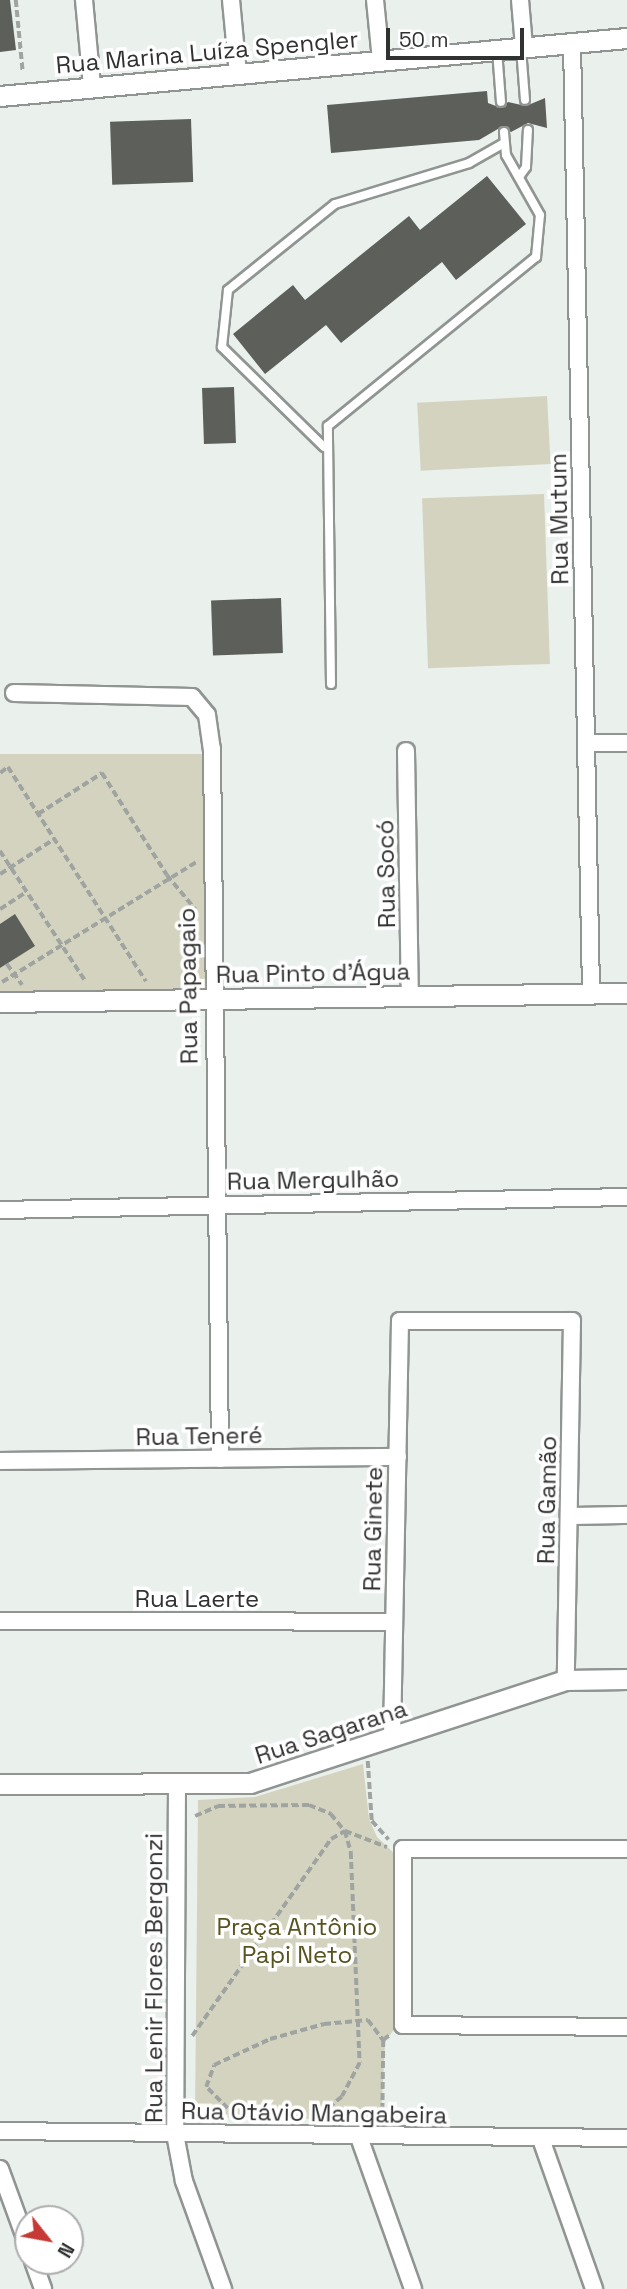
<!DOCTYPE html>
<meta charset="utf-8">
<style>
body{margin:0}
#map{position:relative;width:627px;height:2289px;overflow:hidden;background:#eaf0ec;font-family:"Space Grotesk",sans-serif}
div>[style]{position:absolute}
.green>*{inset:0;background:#d4d3bf;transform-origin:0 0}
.building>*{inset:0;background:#5c5f5a;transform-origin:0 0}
.path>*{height:3.5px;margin-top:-1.75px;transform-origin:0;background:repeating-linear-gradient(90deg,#a0a4a1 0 7px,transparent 0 10.5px)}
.roads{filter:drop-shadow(2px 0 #909592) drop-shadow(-2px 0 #909592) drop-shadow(0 2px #909592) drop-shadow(0 -2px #909592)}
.service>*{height:8px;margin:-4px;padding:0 4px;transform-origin:4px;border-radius:4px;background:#fff}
.minor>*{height:16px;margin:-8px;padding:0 8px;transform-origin:8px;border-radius:8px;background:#fff}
.tertiary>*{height:19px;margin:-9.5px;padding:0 9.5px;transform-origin:9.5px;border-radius:9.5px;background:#fff}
span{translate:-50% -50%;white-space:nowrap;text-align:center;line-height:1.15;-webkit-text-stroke:7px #fff;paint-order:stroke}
.street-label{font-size:24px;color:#303230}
.park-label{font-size:24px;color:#585420}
.north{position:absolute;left:14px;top:2205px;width:70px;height:70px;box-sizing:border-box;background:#fff;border:2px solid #acadac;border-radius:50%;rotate:121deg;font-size:19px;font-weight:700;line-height:28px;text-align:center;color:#303230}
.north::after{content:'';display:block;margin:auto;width:24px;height:32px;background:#c73934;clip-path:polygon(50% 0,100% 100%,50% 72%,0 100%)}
.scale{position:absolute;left:386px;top:28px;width:138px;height:32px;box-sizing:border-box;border:4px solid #303230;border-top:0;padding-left:9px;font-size:21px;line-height:24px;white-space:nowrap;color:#303230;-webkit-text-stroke:5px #fff;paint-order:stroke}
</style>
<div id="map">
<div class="green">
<i style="left:547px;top:396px;width:68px;height:130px;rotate:87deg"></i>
<i style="left:544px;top:494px;width:170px;height:122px;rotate:88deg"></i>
<i style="left:208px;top:754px;width:242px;height:208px;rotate:90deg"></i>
<i style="clip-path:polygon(363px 1764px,369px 1819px,377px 1837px,398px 1857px,397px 2025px,385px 2042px,381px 2120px,195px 2117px,198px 1800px,255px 1797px)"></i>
</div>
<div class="building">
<i style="clip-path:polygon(0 0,10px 0,16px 50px,0 52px)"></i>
<i style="clip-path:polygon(487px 91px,488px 103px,501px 108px,508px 102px,526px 106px,545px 98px,547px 128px,528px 123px,511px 132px,503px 126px,479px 140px,331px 153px,327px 105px)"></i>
<i style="left:191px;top:119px;width:63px;height:81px;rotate:88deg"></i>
<i style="clip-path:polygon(487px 176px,526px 224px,456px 280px,442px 262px,341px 343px,326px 325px,265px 374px,233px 334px,293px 285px,305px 300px,409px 216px,420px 230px)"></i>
<i style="left:234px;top:387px;width:56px;height:32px;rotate:88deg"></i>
<i style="left:281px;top:598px;width:55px;height:70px;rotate:88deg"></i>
<i style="clip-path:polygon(15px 914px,35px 946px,0 968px,0 924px)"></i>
</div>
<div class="path">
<i style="left:16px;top:0;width:73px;rotate:84.5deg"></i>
<i style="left:0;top:773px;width:10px;rotate:-37deg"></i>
<i style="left:8px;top:767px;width:255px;rotate:57.2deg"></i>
<i style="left:38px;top:814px;width:76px;rotate:-32.6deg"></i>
<i style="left:102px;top:773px;width:121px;rotate:57.5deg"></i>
<i style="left:167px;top:875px;width:45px;rotate:50.4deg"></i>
<i style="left:0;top:851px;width:157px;rotate:56.7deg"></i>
<i style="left:0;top:874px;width:64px;rotate:-32.9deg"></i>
<i style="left:0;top:909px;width:31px;rotate:-33deg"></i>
<i style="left:7px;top:964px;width:26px;rotate:54deg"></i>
<i style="left:2px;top:982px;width:230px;rotate:-31.7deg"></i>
<i style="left:368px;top:1761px;width:60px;rotate:86.2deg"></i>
<i style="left:372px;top:1821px;width:25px;rotate:48deg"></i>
<i style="left:195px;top:1816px;width:25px;rotate:-23deg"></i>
<i style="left:218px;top:1806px;width:91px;rotate:-0.6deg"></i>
<i style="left:309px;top:1805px;width:24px;rotate:22deg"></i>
<i style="left:331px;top:1814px;width:22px;rotate:51deg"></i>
<i style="left:345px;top:1831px;width:22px;rotate:74deg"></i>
<i style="left:351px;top:1852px;width:211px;rotate:87.6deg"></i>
<i style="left:360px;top:2063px;width:38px;rotate:118deg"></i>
<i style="left:342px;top:2097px;width:34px;rotate:140deg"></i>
<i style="left:192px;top:2036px;width:241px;rotate:-54.8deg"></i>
<i style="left:331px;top:1839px;width:16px;rotate:-30deg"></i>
<i style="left:345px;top:1831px;width:45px;rotate:20.9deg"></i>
<i style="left:235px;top:2116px;width:41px;rotate:-135deg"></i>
<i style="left:206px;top:2087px;width:23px;rotate:-70deg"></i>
<i style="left:214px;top:2065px;width:62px;rotate:-24.9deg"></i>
<i style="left:270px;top:2039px;width:56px;rotate:-15.5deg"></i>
<i style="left:324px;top:2024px;width:44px;rotate:-5.2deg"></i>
<i style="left:368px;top:2020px;width:25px;rotate:53deg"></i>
<i style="left:382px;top:2121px;width:81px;rotate:-89.3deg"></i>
<i style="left:383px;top:2040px;width:10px;rotate:-37deg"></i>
</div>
<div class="roads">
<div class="service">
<i style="left:521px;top:48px;width:52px;rotate:85.6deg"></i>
<i style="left:497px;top:50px;width:52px;rotate:85.6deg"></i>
<i style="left:519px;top:177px;width:12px;rotate:-55deg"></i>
<i style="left:526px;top:167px;width:37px;rotate:-87deg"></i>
<i style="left:324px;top:447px;width:143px;rotate:-135.6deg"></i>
<i style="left:222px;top:347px;width:57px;rotate:-84deg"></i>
<i style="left:228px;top:290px;width:137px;rotate:-38.8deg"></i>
<i style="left:335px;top:204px;width:140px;rotate:-17deg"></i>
<i style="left:469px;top:163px;width:40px;rotate:-29.7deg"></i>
<i style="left:331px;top:684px;width:258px;rotate:-90.7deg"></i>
<i style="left:328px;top:426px;width:268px;rotate:-39.1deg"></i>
<i style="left:536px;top:257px;width:42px;rotate:-84.6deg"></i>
<i style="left:540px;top:215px;width:69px;rotate:-119.5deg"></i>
<i style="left:506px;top:155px;width:23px;rotate:-95deg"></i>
</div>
<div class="minor">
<i style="left:84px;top:0;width:87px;rotate:84.7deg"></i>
<i style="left:231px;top:0;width:74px;rotate:84.6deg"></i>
<i style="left:375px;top:0;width:60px;rotate:84.3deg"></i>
<i style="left:520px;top:0;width:47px;rotate:85.1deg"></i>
<i style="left:572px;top:43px;width:950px;rotate:88.85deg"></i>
<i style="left:14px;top:693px;width:178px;rotate:1.3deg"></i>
<i style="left:192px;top:697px;width:23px;rotate:50deg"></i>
<i style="left:207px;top:715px;width:34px;rotate:82deg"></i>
<i style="left:212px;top:749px;width:710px;rotate:89.35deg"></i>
<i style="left:587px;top:743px;width:40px"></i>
<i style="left:406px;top:751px;width:245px;rotate:89.1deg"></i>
<i style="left:0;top:1210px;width:627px;rotate:-1.19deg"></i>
<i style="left:0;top:1461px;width:398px;rotate:-0.6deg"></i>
<i style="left:569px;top:1516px;width:58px;rotate:-1deg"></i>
<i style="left:0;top:1621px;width:394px;rotate:0.1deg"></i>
<i style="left:392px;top:1738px;width:417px;rotate:-88.9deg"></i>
<i style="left:400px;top:1321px;width:172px"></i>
<i style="left:572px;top:1321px;width:359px;rotate:91deg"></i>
<i style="left:177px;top:1785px;width:349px;rotate:90.3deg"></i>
<i style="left:175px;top:2134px;width:48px;rotate:79.2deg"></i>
<i style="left:184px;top:2181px;width:115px;rotate:70.1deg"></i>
<i style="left:627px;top:1849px;width:224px;rotate:180deg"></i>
<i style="left:403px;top:1849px;width:176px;rotate:90deg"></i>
<i style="left:403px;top:2025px;width:224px;rotate:0.5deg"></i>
<i style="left:0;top:2131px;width:627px;rotate:0.64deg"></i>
<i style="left:359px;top:2137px;width:161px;rotate:70.4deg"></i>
<i style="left:541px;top:2139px;width:159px;rotate:70.5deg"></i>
<i style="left:0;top:2169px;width:82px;rotate:70deg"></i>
<i style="left:33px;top:2261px;width:30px;rotate:70deg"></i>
</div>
<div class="tertiary">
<i style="left:0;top:96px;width:630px;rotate:-5.29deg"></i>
<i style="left:0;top:1002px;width:627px;rotate:-0.82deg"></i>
<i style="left:0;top:1784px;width:250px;rotate:-0.2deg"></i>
<i style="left:250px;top:1783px;width:332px;rotate:-18.1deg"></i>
<i style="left:566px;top:1680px;width:61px;rotate:-0.9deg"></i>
</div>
</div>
<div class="street-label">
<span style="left:207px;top:52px;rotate:-5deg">Rua Marina Luíza Spengler</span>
<span style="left:559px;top:519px;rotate:-91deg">Rua Mutum</span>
<span style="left:386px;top:874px;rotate:-91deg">Rua Socó</span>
<span style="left:313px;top:973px;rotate:-1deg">Rua Pinto d'Água</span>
<span style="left:188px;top:986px;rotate:-91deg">Rua Papagaio</span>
<span style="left:313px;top:1180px;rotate:-1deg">Rua Mergulhão</span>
<span style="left:199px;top:1436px;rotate:-1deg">Rua Teneré</span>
<span style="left:547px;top:1500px;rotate:-89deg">Rua Gamão</span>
<span style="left:373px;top:1529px;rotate:-89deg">Rua Ginete</span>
<span style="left:197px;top:1599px">Rua Laerte</span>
<span style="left:331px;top:1732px;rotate:-18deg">Rua Sagarana</span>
<span style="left:154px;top:1978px;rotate:-90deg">Rua Lenir Flores Bergonzi</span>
<span style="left:314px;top:2113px;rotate:1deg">Rua Otávio Mangabeira</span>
</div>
<div class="park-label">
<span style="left:297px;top:1941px">Praça Antônio<br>Papi Neto</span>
</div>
<div class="north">N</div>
<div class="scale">50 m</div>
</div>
